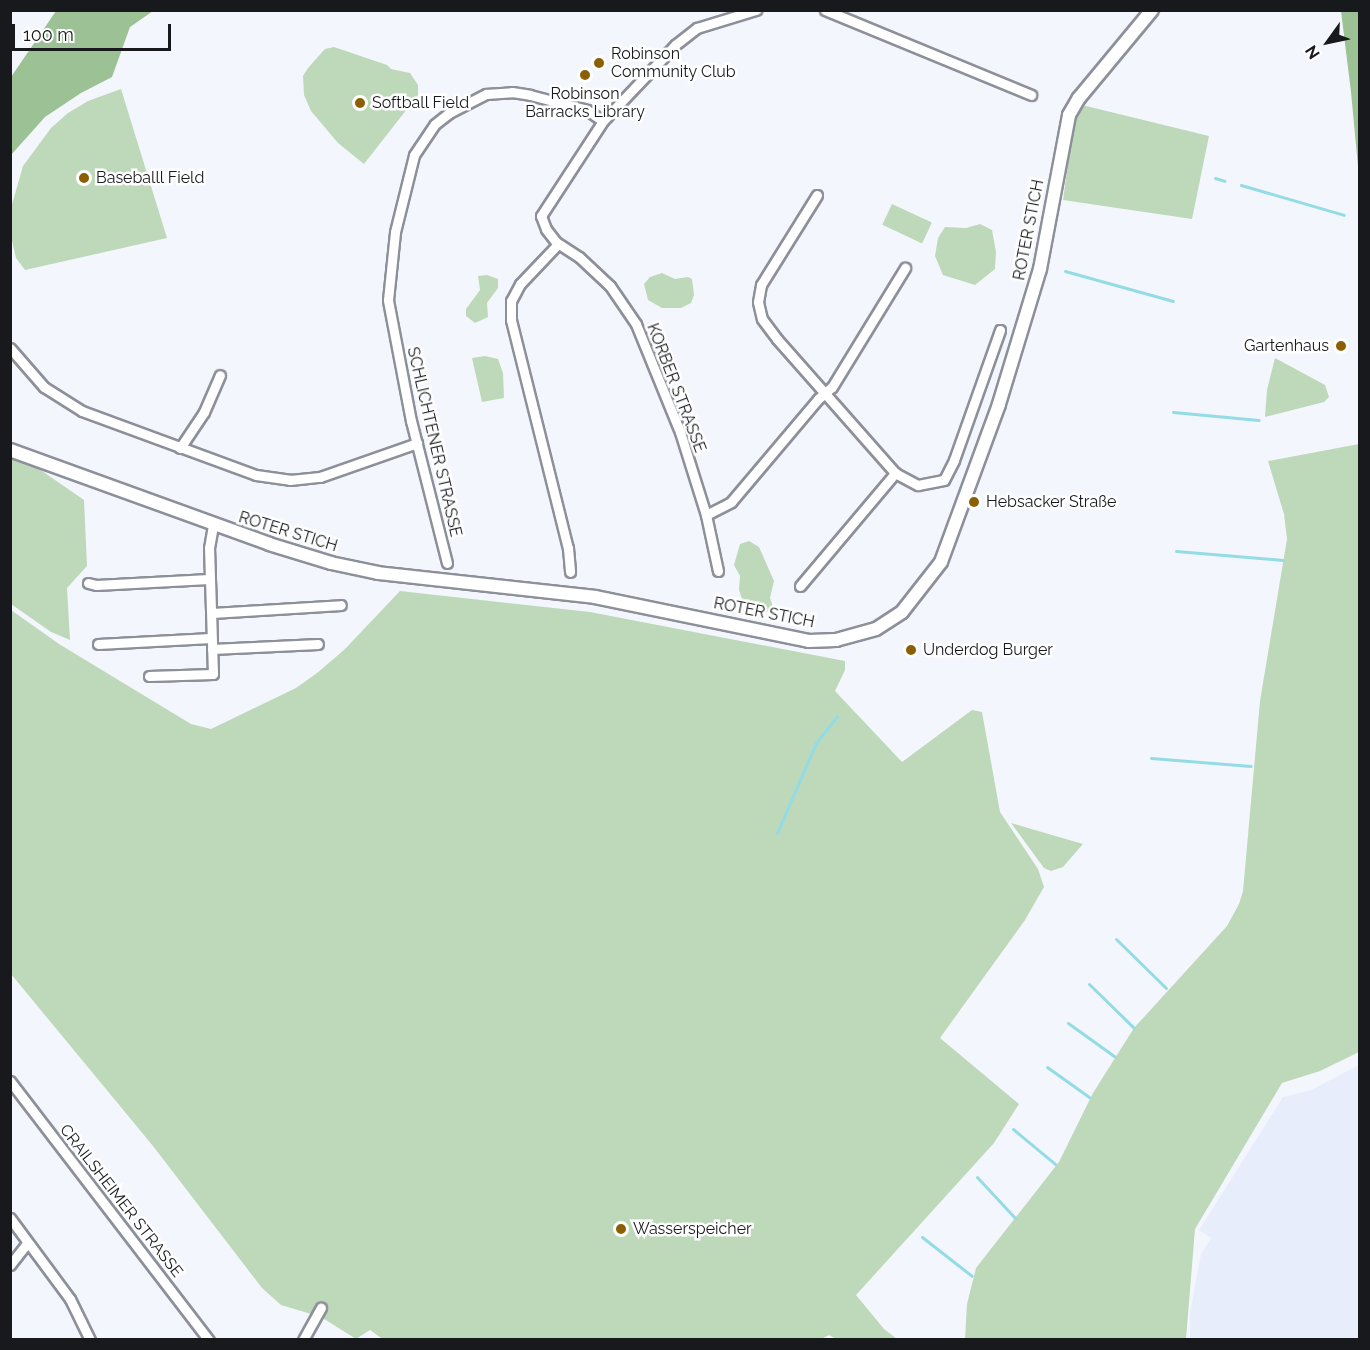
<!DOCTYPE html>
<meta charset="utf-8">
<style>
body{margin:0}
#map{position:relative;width:1370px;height:1350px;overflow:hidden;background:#f4f6fd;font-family:Raleway,sans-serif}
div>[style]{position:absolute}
.built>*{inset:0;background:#e8edfc}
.green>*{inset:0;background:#bdd9b9;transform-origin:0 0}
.forest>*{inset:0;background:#9bc195}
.stream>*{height:3px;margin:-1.5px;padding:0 1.5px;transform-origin:1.5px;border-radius:1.5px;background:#93dce6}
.roads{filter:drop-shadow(2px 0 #8d909a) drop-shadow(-2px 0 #8d909a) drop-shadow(0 2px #8d909a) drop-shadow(0 -2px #8d909a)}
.minor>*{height:9px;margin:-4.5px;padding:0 4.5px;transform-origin:4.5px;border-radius:4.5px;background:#fff}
.tertiary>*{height:12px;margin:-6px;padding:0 6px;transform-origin:6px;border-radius:6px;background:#fff}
.dots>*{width:16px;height:16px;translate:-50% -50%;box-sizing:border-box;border:3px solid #fff;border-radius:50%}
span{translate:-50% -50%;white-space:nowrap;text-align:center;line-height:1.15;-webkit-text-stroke:5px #fff;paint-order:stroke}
.poi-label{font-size:16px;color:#18191d}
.left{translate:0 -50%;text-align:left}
.right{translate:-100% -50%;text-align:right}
.street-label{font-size:16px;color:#18191d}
.frame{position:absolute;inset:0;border:12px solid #18191d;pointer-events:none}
.north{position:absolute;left:1298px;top:12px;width:60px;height:60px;-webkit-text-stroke:4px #fff;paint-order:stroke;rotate:237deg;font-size:16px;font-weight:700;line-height:24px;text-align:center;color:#18191d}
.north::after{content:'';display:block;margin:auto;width:21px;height:27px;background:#18191d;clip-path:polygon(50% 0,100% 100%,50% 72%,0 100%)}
.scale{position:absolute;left:12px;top:24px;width:159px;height:27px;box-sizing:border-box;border:3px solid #18191d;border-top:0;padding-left:8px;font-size:18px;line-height:21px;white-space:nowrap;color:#18191d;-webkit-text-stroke:4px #fff;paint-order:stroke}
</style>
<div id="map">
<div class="built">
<i style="clip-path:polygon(1359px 1065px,1359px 1339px,1190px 1339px,1190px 1313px,1201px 1254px,1211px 1238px,1199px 1230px,1283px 1097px,1311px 1090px)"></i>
</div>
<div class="green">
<i style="clip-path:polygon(334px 47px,387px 65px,391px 69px,410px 73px,418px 85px,418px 95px,364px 164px,338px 143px,311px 111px,304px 95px,303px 76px,308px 68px,325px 49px)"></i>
<i style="clip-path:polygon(121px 89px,167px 238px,25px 270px,16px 258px,10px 232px,11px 208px,23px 166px,51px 128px,68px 113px,88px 101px)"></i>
<i style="clip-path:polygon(1082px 105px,1209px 136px,1192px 219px,1063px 200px,1074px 122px)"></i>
<i style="left:892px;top:204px;width:44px;height:23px;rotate:25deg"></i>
<i style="clip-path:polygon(980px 224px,992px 230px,996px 252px,995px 269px,975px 285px,943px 275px,935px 256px,938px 238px,945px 227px,966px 228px)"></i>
<i style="clip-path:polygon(662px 273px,675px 279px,688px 277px,692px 279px,694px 295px,691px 303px,681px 308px,662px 308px,648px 300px,644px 284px,650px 277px)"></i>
<i style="clip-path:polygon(487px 275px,498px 279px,498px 288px,487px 303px,488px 317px,475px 323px,466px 316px,466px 309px,480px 290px,478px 276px)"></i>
<i style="clip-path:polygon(485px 356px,498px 359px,503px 373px,504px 398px,482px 402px,472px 358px)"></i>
<i style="clip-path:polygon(1275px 358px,1325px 385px,1329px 397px,1324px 402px,1265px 417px,1267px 390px)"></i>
<i style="clip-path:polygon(1359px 444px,1359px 1052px,1320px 1071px,1282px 1083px,1195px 1229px,1186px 1339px,965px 1339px,967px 1304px,976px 1268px,1059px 1162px,1093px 1093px,1134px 1028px,1227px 926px,1239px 904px,1243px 891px,1260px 701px,1287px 539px,1284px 514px,1268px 461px)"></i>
<i style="clip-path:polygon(10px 455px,29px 462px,84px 500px,87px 566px,67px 588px,70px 640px,51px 632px,11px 604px)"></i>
<i style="clip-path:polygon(749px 541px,759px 547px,774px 581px,770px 598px,773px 607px,767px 612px,743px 602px,739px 590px,740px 576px,734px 565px,740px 544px)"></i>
<i style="clip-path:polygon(400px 591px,590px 612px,845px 661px,845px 670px,835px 691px,902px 762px,972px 710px,982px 712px,1000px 812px,1038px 869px,1044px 887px,1025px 920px,940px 1038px,1019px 1104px,994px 1143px,856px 1295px,884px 1329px,897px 1339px,836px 1339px,829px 1335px,820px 1340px,384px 1340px,370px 1330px,356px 1339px,321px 1317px,281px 1305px,262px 1288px,153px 1146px,11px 974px,11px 610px,59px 644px,191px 724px,211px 729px,296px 688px,317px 673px,344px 650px)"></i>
<i style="clip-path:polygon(1011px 823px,1083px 844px,1063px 867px,1051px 871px,1044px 868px)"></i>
</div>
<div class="forest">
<i style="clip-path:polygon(56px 11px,153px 11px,130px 27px,112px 77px,81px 93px,45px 117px,11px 155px,11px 77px)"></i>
<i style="clip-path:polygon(1341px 11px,1359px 11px,1359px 177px,1351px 92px)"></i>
</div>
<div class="stream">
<i style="left:1215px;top:178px;width:10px;rotate:17deg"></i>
<i style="left:1241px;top:185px;width:107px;rotate:16.2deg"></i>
<i style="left:1065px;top:271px;width:112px;rotate:15.5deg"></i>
<i style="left:1173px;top:412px;width:86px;rotate:5.3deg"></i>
<i style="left:1176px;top:551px;width:107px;rotate:4.8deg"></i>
<i style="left:1151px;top:758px;width:100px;rotate:4.6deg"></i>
<i style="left:777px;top:833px;width:98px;rotate:-66.6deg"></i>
<i style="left:816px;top:743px;width:34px;rotate:-52deg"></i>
<i style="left:1116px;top:939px;width:70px;rotate:44.4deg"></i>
<i style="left:1089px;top:984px;width:62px;rotate:44.3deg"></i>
<i style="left:1068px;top:1023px;width:57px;rotate:35.7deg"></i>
<i style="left:1047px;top:1067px;width:52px;rotate:35.5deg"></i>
<i style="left:1013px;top:1129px;width:55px;rotate:39.8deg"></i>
<i style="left:977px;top:1177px;width:56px;rotate:47.2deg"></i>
<i style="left:922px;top:1237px;width:63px;rotate:38deg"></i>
</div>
<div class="roads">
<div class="minor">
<i style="left:825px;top:10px;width:223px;rotate:22.4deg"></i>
<i style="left:817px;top:195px;width:106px;rotate:121.9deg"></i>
<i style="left:761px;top:285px;width:17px;rotate:100deg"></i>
<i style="left:758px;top:302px;width:17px;rotate:77deg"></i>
<i style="left:762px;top:319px;width:25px;rotate:53deg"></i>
<i style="left:777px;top:339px;width:179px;rotate:48.6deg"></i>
<i style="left:895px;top:473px;width:26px;rotate:28deg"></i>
<i style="left:918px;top:485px;width:26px;rotate:-11deg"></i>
<i style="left:944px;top:480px;width:22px;rotate:-63deg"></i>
<i style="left:954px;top:460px;width:138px;rotate:-70.5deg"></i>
<i style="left:558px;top:244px;width:55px;rotate:133.5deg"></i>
<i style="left:520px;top:284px;width:19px;rotate:118deg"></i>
<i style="left:511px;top:301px;width:19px;rotate:90deg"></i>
<i style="left:511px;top:320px;width:235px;rotate:76deg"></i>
<i style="left:568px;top:548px;width:24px;rotate:85deg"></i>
<i style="left:10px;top:348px;width:52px;rotate:48.9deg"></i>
<i style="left:44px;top:387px;width:45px;rotate:32.3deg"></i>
<i style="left:82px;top:411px;width:185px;rotate:20.2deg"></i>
<i style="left:256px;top:475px;width:34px;rotate:8deg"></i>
<i style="left:290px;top:480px;width:30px;rotate:-6deg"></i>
<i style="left:320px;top:477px;width:103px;rotate:-19.3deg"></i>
<i style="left:180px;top:448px;width:43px;rotate:-56.3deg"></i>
<i style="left:204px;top:412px;width:40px;rotate:-66.6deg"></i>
<i style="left:706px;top:515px;width:28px;rotate:-27deg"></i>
<i style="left:731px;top:502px;width:135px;rotate:-49.8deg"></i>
<i style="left:818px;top:399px;width:18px;rotate:-41deg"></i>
<i style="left:832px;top:387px;width:140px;rotate:-58.5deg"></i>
<i style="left:447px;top:563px;width:146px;rotate:-104.2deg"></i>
<i style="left:411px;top:421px;width:123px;rotate:-100.8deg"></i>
<i style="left:388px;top:300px;width:68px;rotate:-84.1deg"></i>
<i style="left:395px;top:232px;width:79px;rotate:-76.1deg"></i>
<i style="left:414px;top:155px;width:37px;rotate:-56deg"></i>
<i style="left:435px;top:124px;width:18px;rotate:-38deg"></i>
<i style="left:449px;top:113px;width:42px;rotate:-27.2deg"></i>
<i style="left:486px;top:94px;width:26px;rotate:-4deg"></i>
<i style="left:512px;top:92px;width:18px;rotate:9deg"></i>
<i style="left:530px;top:95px;width:59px;rotate:14.7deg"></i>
<i style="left:587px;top:110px;width:19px;rotate:35deg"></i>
<i style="left:718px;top:571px;width:57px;rotate:-102.1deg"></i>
<i style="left:706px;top:515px;width:87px;rotate:-107.4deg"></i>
<i style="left:680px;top:432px;width:117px;rotate:-112.2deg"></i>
<i style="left:636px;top:324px;width:46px;rotate:-124.4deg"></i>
<i style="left:610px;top:286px;width:42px;rotate:-136.9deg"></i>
<i style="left:579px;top:257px;width:27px;rotate:-147deg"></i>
<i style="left:556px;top:242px;width:16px;rotate:-128deg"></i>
<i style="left:546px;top:229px;width:14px;rotate:-111deg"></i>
<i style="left:541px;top:216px;width:113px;rotate:-56.9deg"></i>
<i style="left:603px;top:121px;width:105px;rotate:-46.5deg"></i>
<i style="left:675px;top:45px;width:28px;rotate:-38deg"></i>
<i style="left:697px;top:28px;width:62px;rotate:-17deg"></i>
<i style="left:88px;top:583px;width:8px;rotate:14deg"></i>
<i style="left:96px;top:585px;width:113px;rotate:-3deg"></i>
<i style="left:800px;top:586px;width:148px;rotate:-49.9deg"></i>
<i style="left:212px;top:613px;width:129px;rotate:-3.5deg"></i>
<i style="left:98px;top:644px;width:113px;rotate:-3deg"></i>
<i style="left:212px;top:649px;width:106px;rotate:-2.7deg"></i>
<i style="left:149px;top:676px;width:64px;rotate:-1.8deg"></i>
<i style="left:213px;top:674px;width:126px;rotate:-91.8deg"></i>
<i style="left:209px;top:548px;width:23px;rotate:-80deg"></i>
<i style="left:10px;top:1081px;width:327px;rotate:52.5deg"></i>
<i style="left:10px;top:1218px;width:101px;rotate:53.5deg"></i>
<i style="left:70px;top:1299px;width:46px;rotate:64deg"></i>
<i style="left:10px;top:1265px;width:28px;rotate:-52deg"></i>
<i style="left:303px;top:1340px;width:37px;rotate:-61deg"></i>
</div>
<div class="tertiary">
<i style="left:10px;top:450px;width:276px;rotate:19.9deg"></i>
<i style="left:269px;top:544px;width:65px;rotate:17deg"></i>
<i style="left:331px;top:563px;width:48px;rotate:12deg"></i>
<i style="left:378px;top:573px;width:218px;rotate:6.3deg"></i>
<i style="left:595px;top:597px;width:218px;rotate:11.6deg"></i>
<i style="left:809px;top:641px;width:27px;rotate:-2deg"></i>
<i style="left:836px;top:640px;width:41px;rotate:-15.4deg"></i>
<i style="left:876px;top:629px;width:31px;rotate:-33deg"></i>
<i style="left:902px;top:612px;width:63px;rotate:-52deg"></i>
<i style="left:941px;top:562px;width:168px;rotate:-69.8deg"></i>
<i style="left:999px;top:404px;width:141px;rotate:-73.1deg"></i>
<i style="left:1040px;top:269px;width:157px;rotate:-79.3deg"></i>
<i style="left:1069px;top:115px;width:20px;rotate:-60deg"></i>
<i style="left:1079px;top:98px;width:114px;rotate:-50.3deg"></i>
</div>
</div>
<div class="dots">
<i style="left:599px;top:63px;background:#8d5f05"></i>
<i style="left:585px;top:75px;background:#8d5f05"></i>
<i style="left:360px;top:103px;background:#8d5f05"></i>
<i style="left:84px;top:178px;background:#8d5f05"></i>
<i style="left:1341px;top:346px;background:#8d5f05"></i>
<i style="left:974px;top:502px;background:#8d5f05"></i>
<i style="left:911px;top:650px;background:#8d5f05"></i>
<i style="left:621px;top:1229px;background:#8d5f05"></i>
</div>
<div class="poi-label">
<span class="left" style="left:611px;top:63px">Robinson<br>Community Club</span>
<span style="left:585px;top:103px">Robinson<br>Barracks Library</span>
<span class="left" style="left:372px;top:103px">Softball Field</span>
<span class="left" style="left:96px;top:178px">Baseballl Field</span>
<span class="right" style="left:1329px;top:346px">Gartenhaus</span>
<span class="left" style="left:986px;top:502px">Hebsacker Straße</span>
<span class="left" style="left:923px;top:650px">Underdog Burger</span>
<span class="left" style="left:633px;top:1229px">Wasserspeicher</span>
</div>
<div class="street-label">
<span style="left:1029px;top:230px;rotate:-79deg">ROTER STICH</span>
<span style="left:676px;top:388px;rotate:69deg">KORBER STRASSE</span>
<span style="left:434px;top:442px;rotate:77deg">SCHLICHTENER STRASSE</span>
<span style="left:288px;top:532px;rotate:17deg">ROTER STICH</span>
<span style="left:764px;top:613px;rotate:11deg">ROTER STICH</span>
<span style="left:121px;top:1201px;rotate:52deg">CRAILSHEIMER STRASSE</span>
</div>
<div class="frame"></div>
<div class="north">N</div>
<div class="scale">100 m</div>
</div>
